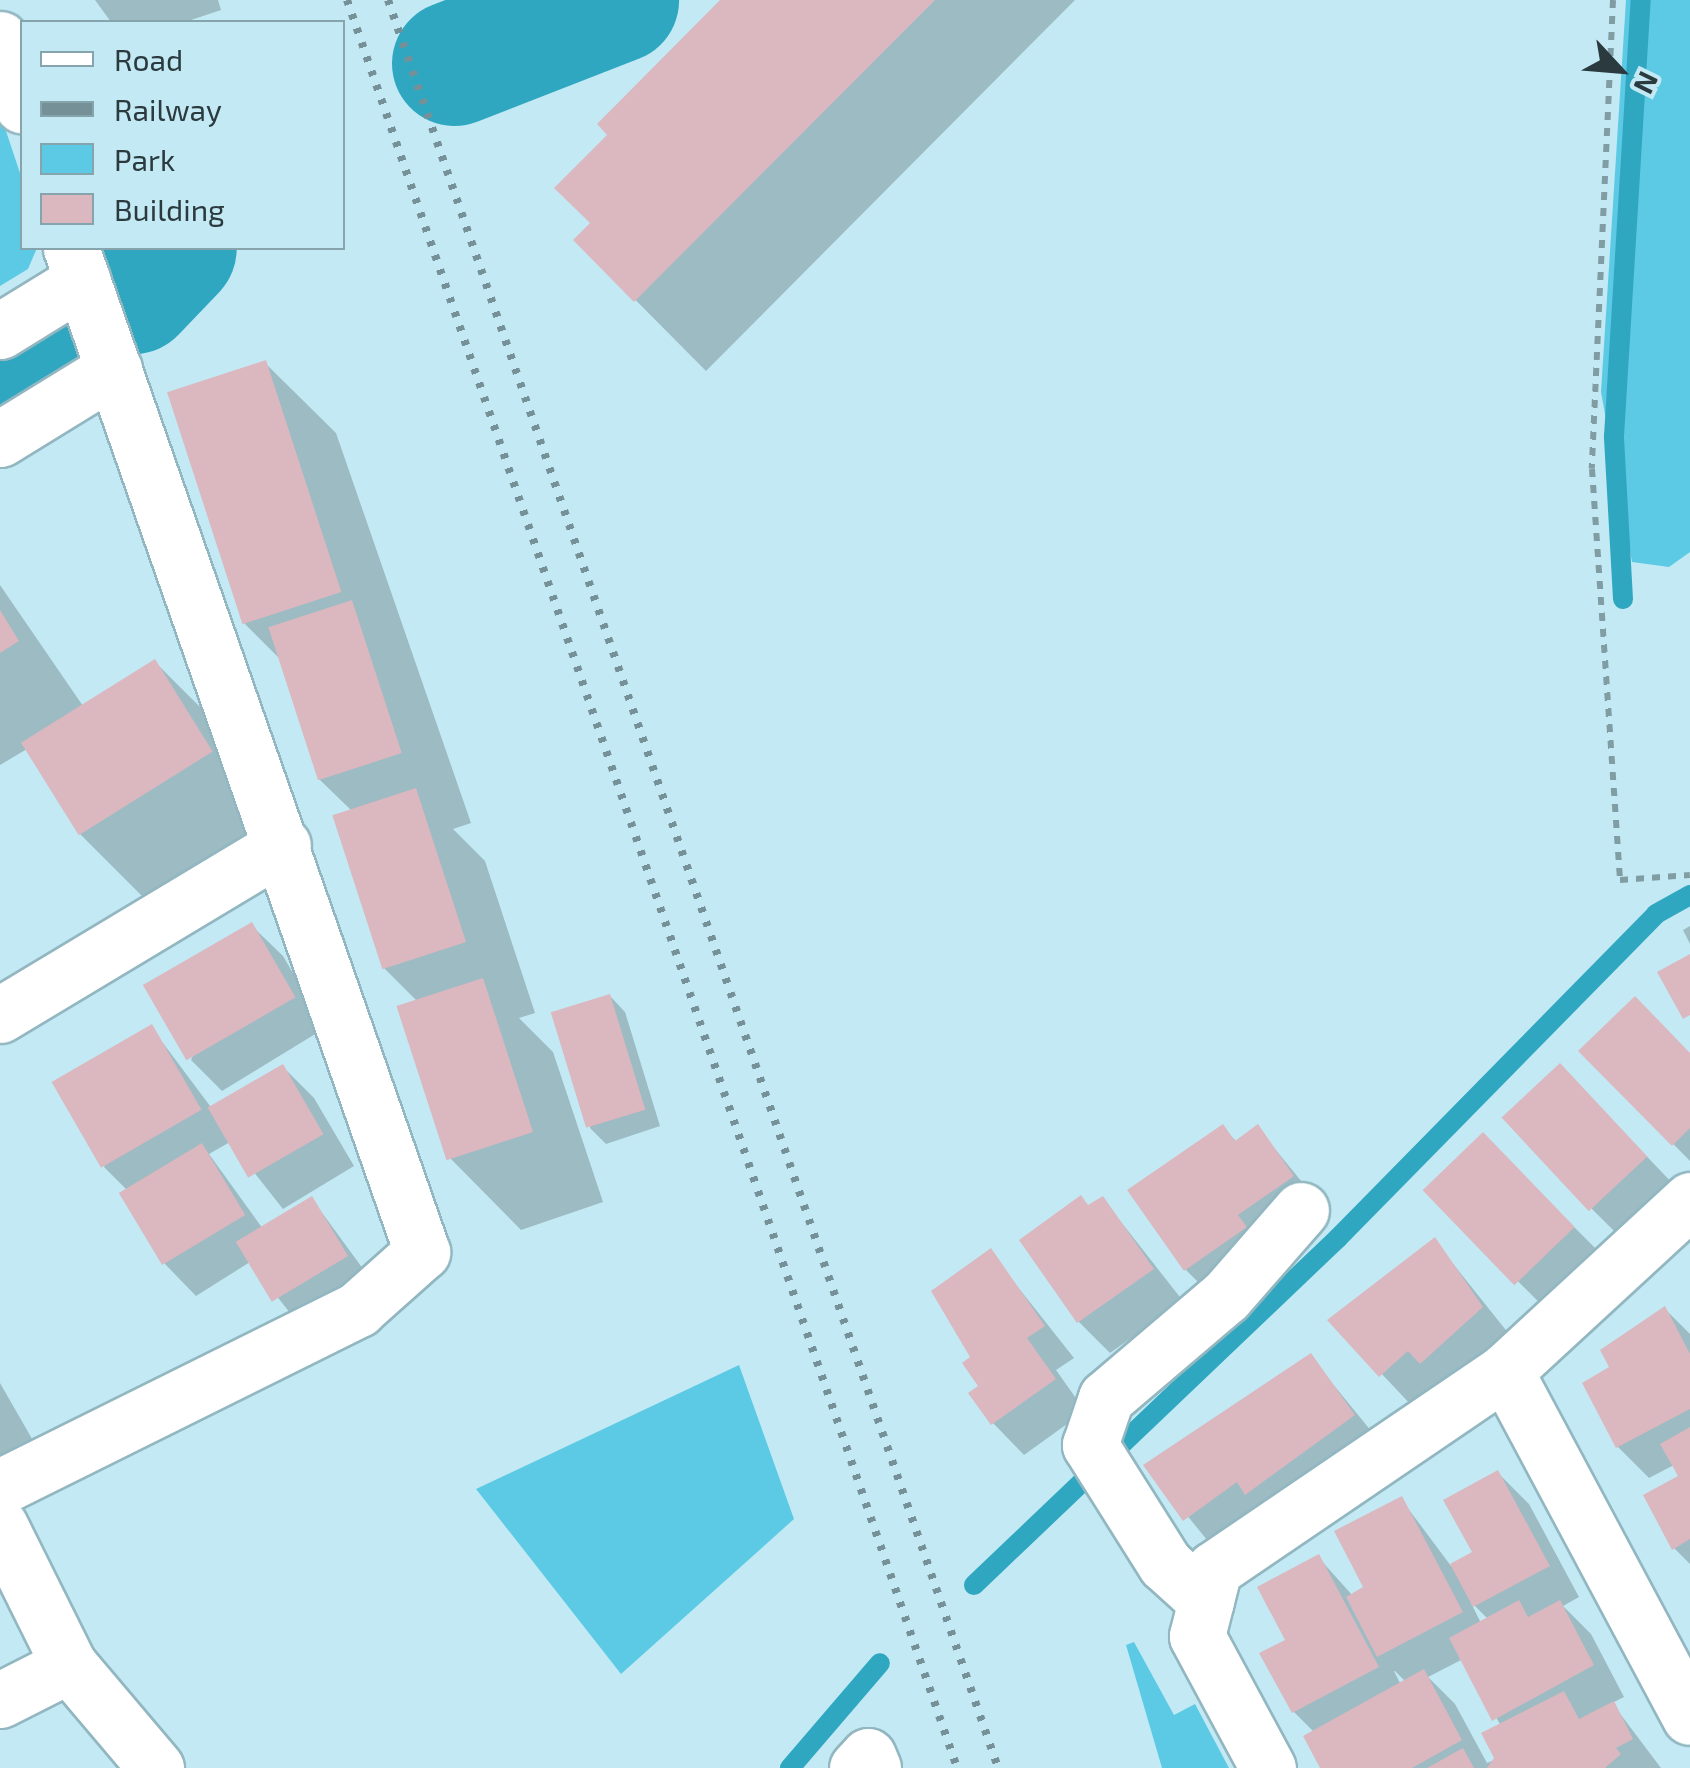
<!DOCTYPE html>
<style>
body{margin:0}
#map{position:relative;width:1690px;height:1768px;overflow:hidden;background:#c3eaf4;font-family:"Exo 2",sans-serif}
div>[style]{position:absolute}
.green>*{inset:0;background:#5ccae4}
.shadow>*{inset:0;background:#0003;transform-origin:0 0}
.stream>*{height:20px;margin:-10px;padding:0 10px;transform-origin:10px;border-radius:10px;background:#30a7c1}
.river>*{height:125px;margin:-62.5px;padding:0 62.5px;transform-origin:62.5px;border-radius:62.5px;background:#30a7c1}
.building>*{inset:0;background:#dbb7bf;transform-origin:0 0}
.path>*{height:6px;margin-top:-3px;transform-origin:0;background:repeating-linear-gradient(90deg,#809da4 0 8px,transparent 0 16px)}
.roads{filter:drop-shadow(2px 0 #92b7c1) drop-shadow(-2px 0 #92b7c1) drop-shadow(0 2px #92b7c1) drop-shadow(0 -2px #92b7c1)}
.minor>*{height:55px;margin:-27.5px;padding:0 27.5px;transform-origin:27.5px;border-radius:27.5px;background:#fff}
.rail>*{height:8px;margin-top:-4px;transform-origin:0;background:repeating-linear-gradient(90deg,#759097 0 5px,transparent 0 15px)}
span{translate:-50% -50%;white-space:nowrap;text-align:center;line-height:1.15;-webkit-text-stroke:8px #c3eaf4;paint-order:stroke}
.legend{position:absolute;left:20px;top:20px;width:325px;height:230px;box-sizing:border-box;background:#c3eaf4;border:2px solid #86a4ab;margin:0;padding:12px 18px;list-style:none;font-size:30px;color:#2b3a3e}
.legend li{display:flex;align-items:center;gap:20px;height:50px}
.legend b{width:50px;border:2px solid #86a4ab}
.north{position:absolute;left:1570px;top:20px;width:100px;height:100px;-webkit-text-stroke:8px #c3eaf4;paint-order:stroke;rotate:116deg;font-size:28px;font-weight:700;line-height:40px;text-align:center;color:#2b3a3e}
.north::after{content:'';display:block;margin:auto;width:35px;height:45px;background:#2b3a3e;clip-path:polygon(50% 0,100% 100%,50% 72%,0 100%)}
</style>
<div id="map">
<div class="green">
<i style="clip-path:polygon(1626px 0,1690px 0,1690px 552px,1669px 567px,1632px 562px,1601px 392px)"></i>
<i style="clip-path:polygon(0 113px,22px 179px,22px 248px,37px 248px,28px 269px,0 286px)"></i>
<i style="clip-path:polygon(739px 1365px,794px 1519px,621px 1674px,476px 1489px)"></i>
<i style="clip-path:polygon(1134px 1642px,1174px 1715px,1195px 1704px,1229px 1768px,1162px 1768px,1126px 1645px)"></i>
</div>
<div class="shadow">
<i style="clip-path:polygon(95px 0,218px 0,221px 10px,185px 22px,111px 22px)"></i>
<i style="clip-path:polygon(723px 0,1075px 0,706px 371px,576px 240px,594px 223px,611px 135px)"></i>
<i style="clip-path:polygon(265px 363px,336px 433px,471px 823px,453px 829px,485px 861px,535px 1013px,519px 1018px,553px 1052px,603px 1202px,521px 1230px,451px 1159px,418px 1002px,384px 968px,352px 811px,320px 780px,281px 660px,245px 624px)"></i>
<i style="clip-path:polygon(0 585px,83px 706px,155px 662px,225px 732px,280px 824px,150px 904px,79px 833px,27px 749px,0 765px)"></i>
<i style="clip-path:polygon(251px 925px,283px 956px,325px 1028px,222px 1091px,191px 1060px)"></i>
<i style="clip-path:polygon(1690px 926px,1690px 944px,1683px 930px)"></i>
<i style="clip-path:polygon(610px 996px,625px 1012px,660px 1126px,606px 1144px,590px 1128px)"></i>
<i style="clip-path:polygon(151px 1027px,213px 1110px,283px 1067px,314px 1098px,354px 1166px,283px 1209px,230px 1142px,209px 1154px,263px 1229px,312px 1199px,377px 1288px,305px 1332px,250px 1262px,196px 1296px,165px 1264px,128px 1191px,104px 1167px)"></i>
<i style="clip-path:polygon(1582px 1051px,1690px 1056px,1690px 1161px)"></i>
<i style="clip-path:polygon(1590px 1097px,1677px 1188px,1623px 1240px,1592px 1209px)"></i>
<i style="clip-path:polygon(1223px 1128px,1237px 1142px,1258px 1128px,1323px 1208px,1217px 1301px,1186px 1270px)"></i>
<i style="left:1483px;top:1136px;width:172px;height:78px;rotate:45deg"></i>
<i style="clip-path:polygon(1103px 1199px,1183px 1301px,1110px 1353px,1079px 1322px)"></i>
<i style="clip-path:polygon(1434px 1240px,1513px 1339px,1453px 1394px,1440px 1380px,1412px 1406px,1331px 1320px)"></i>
<i style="clip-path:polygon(990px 1252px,1074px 1358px,1056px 1370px,1085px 1411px,1024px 1455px,993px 1423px,981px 1386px)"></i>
<i style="clip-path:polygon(1665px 1309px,1690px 1334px,1690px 1564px,1674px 1548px,1681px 1477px,1674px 1465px,1649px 1478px,1618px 1447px,1613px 1368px)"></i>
<i style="clip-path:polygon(1310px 1356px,1385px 1448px,1216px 1551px,1147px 1466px)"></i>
<i style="clip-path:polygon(0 1383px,43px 1458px,0 1484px)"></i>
<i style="clip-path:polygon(evenodd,1498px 1473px,1529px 1504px,1579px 1597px,1563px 1606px,1591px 1634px,1624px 1697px,1612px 1703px,1661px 1768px,1323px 1768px,1314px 1732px,1294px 1712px,1288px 1641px,1318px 1557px,1353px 1596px,1367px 1588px,1401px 1499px,1451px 1566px,1476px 1553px,1498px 1473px,1471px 1603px,1472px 1603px,1488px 1619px,1481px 1623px,1471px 1603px,1498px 1473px,1463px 1659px,1501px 1726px,1497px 1759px,1487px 1763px,1455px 1704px,1428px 1677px,1463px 1659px,1498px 1473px,1394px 1671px,1395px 1671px,1406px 1682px,1401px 1685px,1394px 1671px)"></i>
</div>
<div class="stream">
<i style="left:1623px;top:599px;width:163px;rotate:-93.2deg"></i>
<i style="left:1614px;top:436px;width:437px;rotate:-86.5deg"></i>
<i style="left:974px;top:1585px;width:503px;rotate:-43.63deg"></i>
<i style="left:1338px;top:1238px;width:454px;rotate:-45.5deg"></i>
<i style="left:1656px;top:914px;width:39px;rotate:-29deg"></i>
<i style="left:790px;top:1768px;width:138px;rotate:-49.4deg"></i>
</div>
<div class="river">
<i style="left:454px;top:63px;width:174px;rotate:-21.3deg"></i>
<i style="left:133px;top:291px;width:59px;rotate:-46.4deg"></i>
<i style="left:0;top:386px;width:53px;rotate:-31.9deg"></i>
</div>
<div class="building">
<i style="clip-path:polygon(720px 0,935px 0,634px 302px,573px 240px,590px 223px,554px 188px,607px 135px,597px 124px)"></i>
<i style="left:266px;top:360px;width:244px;height:104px;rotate:72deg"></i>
<i style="left:352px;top:600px;width:161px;height:88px;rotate:72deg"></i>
<i style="clip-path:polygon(0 610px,19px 641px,0 653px)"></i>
<i style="left:155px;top:659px;width:109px;height:158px;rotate:58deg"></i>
<i style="left:416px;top:788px;width:162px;height:88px;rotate:72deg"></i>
<i style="left:252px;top:922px;width:87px;height:126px;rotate:60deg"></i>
<i style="clip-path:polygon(1690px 954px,1690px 1015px,1683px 1019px,1657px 972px)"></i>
<i style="left:483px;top:978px;width:162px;height:91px;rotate:72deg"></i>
<i style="left:610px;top:994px;width:121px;height:62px;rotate:73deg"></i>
<i style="clip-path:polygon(1635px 996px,1690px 1053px,1690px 1128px,1672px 1146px,1578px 1051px)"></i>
<i style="left:152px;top:1024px;width:99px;height:116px;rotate:60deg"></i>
<i style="left:1560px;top:1063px;width:128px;height:80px;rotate:47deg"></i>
<i style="left:283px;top:1064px;width:81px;height:87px;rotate:60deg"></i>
<i style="clip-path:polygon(1223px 1124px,1235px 1141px,1258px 1124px,1294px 1176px,1238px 1215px,1247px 1227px,1184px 1271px,1127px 1190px)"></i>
<i style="left:1483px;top:1132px;width:132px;height:84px;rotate:46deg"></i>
<i style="left:202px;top:1143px;width:84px;height:97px;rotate:59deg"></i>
<i style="clip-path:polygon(1081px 1195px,1088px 1205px,1103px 1196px,1154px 1269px,1077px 1323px,1019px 1240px)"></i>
<i style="left:312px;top:1196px;width:70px;height:89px;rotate:59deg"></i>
<i style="clip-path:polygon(1435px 1237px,1483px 1307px,1420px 1364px,1408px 1351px,1379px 1377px,1327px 1320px)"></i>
<i style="clip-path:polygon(991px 1248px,1045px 1326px,1027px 1338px,1056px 1379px,991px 1425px,968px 1393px,978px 1386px,962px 1363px,970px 1357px,931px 1291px)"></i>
<i style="clip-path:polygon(1665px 1306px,1690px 1354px,1690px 1409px,1616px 1448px,1582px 1383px,1609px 1367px,1600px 1350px)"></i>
<i style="clip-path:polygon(1311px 1353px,1355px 1415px,1245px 1495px,1237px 1482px,1183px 1521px,1143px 1465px)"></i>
<i style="clip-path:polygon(1690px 1427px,1690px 1539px,1672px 1550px,1643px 1495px,1678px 1476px,1660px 1444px)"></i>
<i style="clip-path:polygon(1498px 1470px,1550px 1566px,1473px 1607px,1450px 1564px,1472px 1552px,1443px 1500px)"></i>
<i style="clip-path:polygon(1402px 1496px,1463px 1612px,1377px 1657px,1346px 1597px,1363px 1587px,1334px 1531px)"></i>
<i style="clip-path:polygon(1319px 1554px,1379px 1667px,1292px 1713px,1259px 1653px,1285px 1640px,1257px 1587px)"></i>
<i style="clip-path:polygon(1519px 1600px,1528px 1617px,1560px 1600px,1594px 1665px,1492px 1721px,1449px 1638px)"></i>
<i style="clip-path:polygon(1424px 1669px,1462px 1740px,1412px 1768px,1320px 1768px,1303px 1736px)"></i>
<i style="clip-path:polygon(1564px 1691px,1579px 1719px,1614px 1701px,1633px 1739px,1616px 1748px,1621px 1754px,1605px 1768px,1487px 1768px,1494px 1758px,1481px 1733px)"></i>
<i style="clip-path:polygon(1463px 1748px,1474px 1768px,1427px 1768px)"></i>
</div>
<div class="path">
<i style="left:1613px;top:0;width:469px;rotate:92.6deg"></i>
<i style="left:1592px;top:469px;width:412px;rotate:86.1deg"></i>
<i style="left:1620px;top:880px;width:70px;rotate:-4.1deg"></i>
</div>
<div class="roads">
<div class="minor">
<i style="left:0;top:39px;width:70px;rotate:71.6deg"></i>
<i style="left:0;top:331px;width:97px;rotate:-31.6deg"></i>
<i style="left:0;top:439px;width:134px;rotate:-31.6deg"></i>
<i style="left:0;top:1015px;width:330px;rotate:-31deg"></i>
<i style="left:1505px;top:1371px;width:392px;rotate:61.9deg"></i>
<i style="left:0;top:1487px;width:400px;rotate:-26.4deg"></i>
<i style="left:358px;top:1309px;width:86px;rotate:-41.7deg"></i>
<i style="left:422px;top:1252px;width:1064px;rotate:-109.27deg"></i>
<i style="left:0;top:1526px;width:155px;rotate:63.6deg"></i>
<i style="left:69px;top:1665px;width:135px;rotate:49.8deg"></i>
<i style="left:1206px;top:1601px;width:55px;rotate:-137.9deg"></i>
<i style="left:1165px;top:1564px;width:141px;rotate:-122.2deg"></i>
<i style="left:1090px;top:1445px;width:50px;rotate:-71.2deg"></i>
<i style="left:1106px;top:1398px;width:157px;rotate:-40.4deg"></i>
<i style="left:1226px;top:1296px;width:114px;rotate:-48.9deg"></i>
<i style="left:0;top:1700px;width:77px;rotate:-26.9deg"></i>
<i style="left:857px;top:1768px;width:16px;rotate:-47deg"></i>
<i style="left:868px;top:1756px;width:13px;rotate:67deg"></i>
<i style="left:1268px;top:1768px;width:150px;rotate:-118.3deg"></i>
<i style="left:1197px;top:1636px;width:69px;rotate:-75.8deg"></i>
<i style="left:1214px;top:1569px;width:352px;rotate:-34.2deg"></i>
<i style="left:1505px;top:1371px;width:252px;rotate:-42.7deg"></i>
</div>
</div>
<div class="rail">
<i style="left:347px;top:0;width:1870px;rotate:70.96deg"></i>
<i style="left:388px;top:0;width:1870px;rotate:70.96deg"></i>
</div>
<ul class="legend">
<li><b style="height:12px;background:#fff"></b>Road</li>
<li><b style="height:12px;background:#759097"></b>Railway</li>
<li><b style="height:28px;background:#5ccae4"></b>Park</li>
<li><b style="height:28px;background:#dbb7bf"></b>Building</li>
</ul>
<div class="north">N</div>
</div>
